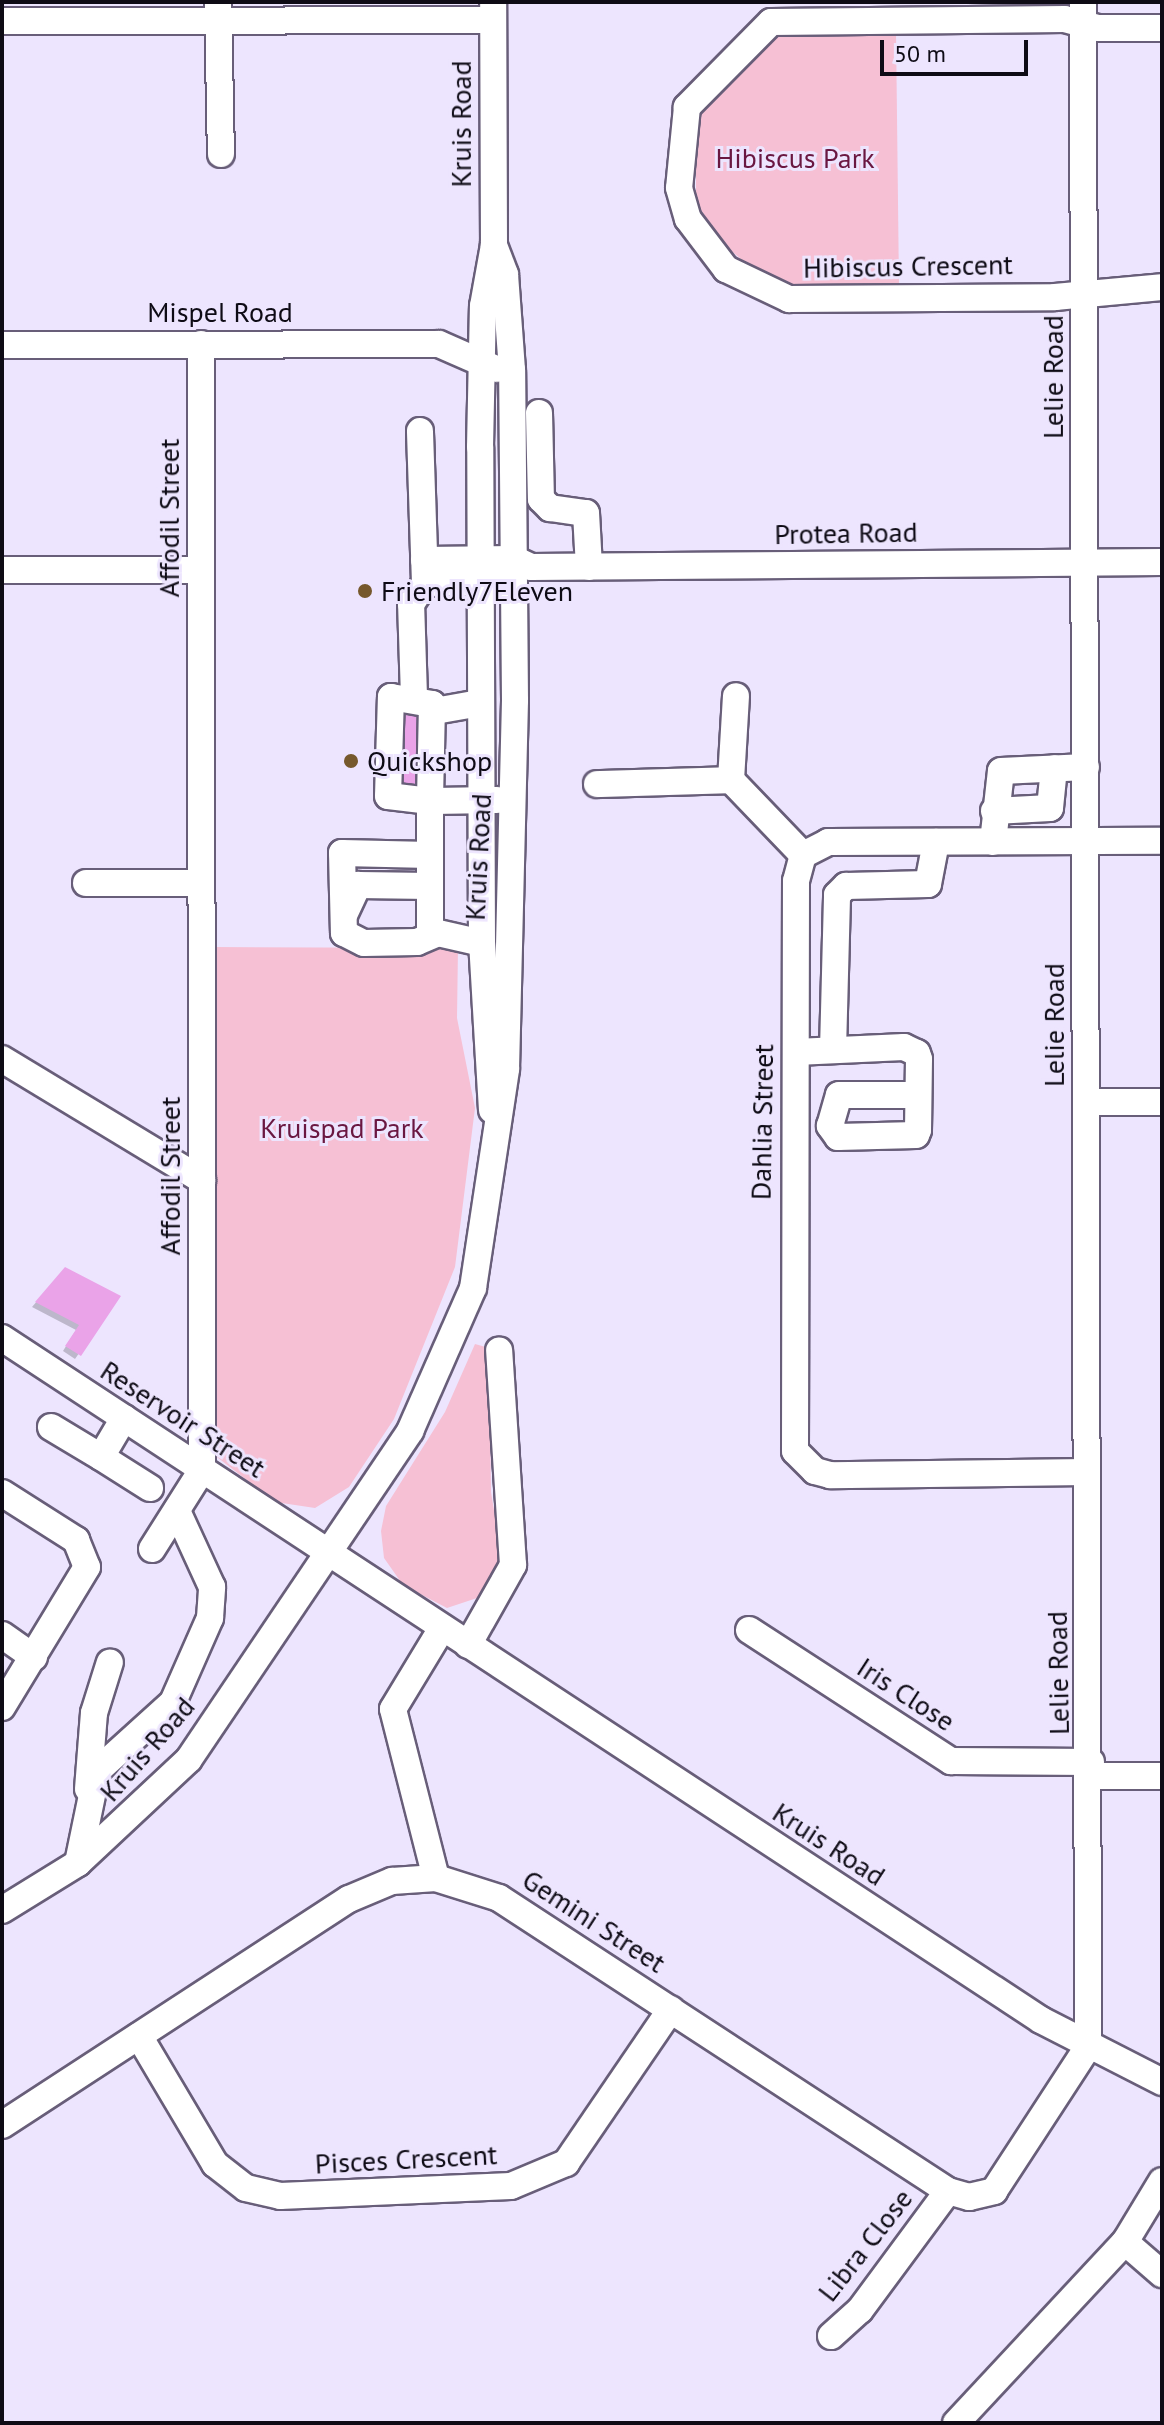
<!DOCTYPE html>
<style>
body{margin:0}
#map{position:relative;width:1164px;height:2425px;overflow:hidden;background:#ede5fe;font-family:"PT Sans",sans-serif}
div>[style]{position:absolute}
.green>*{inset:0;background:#f6c0d4}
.shadow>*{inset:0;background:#0003}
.building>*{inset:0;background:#eaa3e8;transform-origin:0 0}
.roads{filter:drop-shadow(2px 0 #685e79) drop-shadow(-2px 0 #685e79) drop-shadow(0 2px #685e79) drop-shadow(0 -2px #685e79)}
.minor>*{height:26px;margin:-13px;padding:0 13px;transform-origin:13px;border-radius:13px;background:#fff}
.dots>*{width:22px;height:22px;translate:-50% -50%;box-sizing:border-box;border:4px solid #ede5fe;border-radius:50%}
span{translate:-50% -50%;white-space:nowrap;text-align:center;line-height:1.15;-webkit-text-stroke:6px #ede5fe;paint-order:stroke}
.street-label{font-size:28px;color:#0e0b15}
.park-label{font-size:28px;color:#6a1741}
.poi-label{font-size:28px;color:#0e0b15}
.left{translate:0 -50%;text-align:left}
.frame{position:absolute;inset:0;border:4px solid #0e0b15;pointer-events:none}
.scale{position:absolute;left:880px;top:40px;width:148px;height:36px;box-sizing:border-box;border:4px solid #0e0b15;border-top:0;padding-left:10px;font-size:24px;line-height:28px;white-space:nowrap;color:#0e0b15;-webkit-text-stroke:6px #ede5fe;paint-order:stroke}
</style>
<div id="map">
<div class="green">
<i style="clip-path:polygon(896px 32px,899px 287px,793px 287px,756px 272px,722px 243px,696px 202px,696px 113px,773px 34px)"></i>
<i style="clip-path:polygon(212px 947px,458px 948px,457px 1018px,475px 1108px,455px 1267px,394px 1419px,349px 1487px,315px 1508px,275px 1502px,213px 1454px)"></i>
<i style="clip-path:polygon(475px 1344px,489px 1348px,491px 1492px,502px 1559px,483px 1596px,447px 1608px,403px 1585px,384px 1558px,381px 1531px,386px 1506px,445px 1412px)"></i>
</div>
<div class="shadow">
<i style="clip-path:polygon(61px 1273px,118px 1297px,75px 1359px,63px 1351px,76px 1330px,32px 1307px)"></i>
</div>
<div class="building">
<i style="left:397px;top:708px;width:24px;height:86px"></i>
<i style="clip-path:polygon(65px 1267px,121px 1296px,81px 1356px,65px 1346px,79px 1325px,35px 1302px)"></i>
</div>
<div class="roads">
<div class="minor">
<i style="left:218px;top:2px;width:152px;rotate:88.9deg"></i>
<i style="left:1083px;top:2px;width:2045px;rotate:89.86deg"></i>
<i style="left:2px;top:21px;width:491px;rotate:-0.1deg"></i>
<i style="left:1162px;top:28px;width:64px;rotate:180deg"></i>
<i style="left:1098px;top:28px;width:34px;rotate:-165deg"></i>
<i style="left:1065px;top:19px;width:294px;rotate:179.4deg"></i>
<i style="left:771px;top:22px;width:120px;rotate:134.7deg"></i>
<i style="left:687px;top:107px;width:81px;rotate:95.6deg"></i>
<i style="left:679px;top:188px;width:32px;rotate:74deg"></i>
<i style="left:688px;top:219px;width:63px;rotate:52.8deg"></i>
<i style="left:726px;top:269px;width:70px;rotate:25.5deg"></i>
<i style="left:789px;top:299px;width:266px;rotate:-0.4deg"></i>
<i style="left:1055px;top:297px;width:107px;rotate:-5.3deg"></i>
<i style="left:2px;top:345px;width:437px;rotate:-0.1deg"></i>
<i style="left:439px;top:344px;width:62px;rotate:23.7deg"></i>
<i style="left:539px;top:413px;width:86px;rotate:88.7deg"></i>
<i style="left:541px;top:499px;width:13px;rotate:45deg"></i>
<i style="left:550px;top:508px;width:36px;rotate:8deg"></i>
<i style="left:586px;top:513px;width:54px;rotate:86.8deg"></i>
<i style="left:424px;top:560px;width:90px;rotate:-0.6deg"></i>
<i style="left:514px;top:559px;width:19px;rotate:25deg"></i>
<i style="left:531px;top:567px;width:631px;rotate:-0.45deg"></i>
<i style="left:2px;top:570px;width:199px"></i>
<i style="left:425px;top:583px;width:72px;rotate:-0.8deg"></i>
<i style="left:414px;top:697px;width:93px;rotate:-91.8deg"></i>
<i style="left:411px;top:604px;width:25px;rotate:-56deg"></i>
<i style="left:425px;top:583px;width:152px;rotate:-91.9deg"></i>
<i style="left:435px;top:711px;width:46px;rotate:-10.1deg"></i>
<i style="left:731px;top:780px;width:104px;rotate:46.2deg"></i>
<i style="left:731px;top:780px;width:84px;rotate:-86.6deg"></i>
<i style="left:597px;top:784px;width:134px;rotate:-1.7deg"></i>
<i style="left:994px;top:811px;width:56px;rotate:-3.1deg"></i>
<i style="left:1050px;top:808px;width:40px;rotate:-84.3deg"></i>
<i style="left:993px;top:842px;width:71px;rotate:-83.6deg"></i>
<i style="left:1001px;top:771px;width:85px;rotate:-2.7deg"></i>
<i style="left:430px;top:855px;width:88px;rotate:-178.7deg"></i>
<i style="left:342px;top:853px;width:80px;rotate:88.6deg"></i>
<i style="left:344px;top:933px;width:22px;rotate:27deg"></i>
<i style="left:364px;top:943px;width:53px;rotate:-1.1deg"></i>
<i style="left:417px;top:942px;width:23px;rotate:-23deg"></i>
<i style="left:438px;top:933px;width:45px;rotate:12.8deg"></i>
<i style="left:86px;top:883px;width:115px"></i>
<i style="left:345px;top:913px;width:31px;rotate:-65deg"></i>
<i style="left:358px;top:885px;width:72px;rotate:0.8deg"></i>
<i style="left:430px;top:934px;width:133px;rotate:-90deg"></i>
<i style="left:430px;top:801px;width:42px;rotate:-173.2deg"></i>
<i style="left:388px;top:796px;width:99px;rotate:-88.3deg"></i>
<i style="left:391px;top:697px;width:42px;rotate:9.7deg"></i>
<i style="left:432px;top:704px;width:97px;rotate:91.2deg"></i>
<i style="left:430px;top:801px;width:67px;rotate:-0.9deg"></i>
<i style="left:833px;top:1050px;width:155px;rotate:-88.5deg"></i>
<i style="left:837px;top:895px;width:13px;rotate:-45deg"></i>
<i style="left:846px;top:886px;width:82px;rotate:-1.4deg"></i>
<i style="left:928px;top:884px;width:43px;rotate:-79.2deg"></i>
<i style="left:796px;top:1052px;width:108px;rotate:-2.7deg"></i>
<i style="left:904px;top:1047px;width:14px;rotate:25deg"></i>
<i style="left:917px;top:1053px;width:6px;rotate:72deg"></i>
<i style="left:919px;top:1059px;width:71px;rotate:90.8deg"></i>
<i style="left:918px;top:1130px;width:5px;rotate:112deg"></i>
<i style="left:916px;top:1135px;width:78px;rotate:178.5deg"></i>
<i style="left:838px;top:1137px;width:14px;rotate:-126deg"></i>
<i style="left:830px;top:1126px;width:32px;rotate:-74deg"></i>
<i style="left:839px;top:1095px;width:79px"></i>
<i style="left:2px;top:1059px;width:234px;rotate:31.2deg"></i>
<i style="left:1086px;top:1102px;width:76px"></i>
<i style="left:492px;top:1110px;width:167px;rotate:-93.4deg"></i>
<i style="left:482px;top:943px;width:496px;rotate:-90.2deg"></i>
<i style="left:480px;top:447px;width:141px;rotate:-88.8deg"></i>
<i style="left:483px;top:306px;width:62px;rotate:-79.8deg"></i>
<i style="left:494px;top:245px;width:243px;rotate:-90.2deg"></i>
<i style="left:2px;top:1338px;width:1243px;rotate:33.28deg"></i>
<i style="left:1041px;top:2020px;width:136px;rotate:27.1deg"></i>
<i style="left:124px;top:1418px;width:45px;rotate:120.5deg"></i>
<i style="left:101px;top:1457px;width:58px;rotate:32.3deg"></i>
<i style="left:51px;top:1427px;width:58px;rotate:31deg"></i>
<i style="left:1087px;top:1472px;width:257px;rotate:179.3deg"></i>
<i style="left:830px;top:1475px;width:16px;rotate:-165deg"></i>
<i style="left:815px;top:1471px;width:28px;rotate:-135deg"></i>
<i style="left:795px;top:1451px;width:570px;rotate:-89.9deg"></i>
<i style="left:796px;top:881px;width:27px;rotate:-75deg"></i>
<i style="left:803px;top:855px;width:28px;rotate:-27deg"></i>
<i style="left:828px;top:842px;width:334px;rotate:-0.2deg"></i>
<i style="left:2px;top:1493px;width:88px;rotate:32.4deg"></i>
<i style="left:76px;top:1540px;width:29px;rotate:68deg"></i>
<i style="left:87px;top:1567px;width:164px;rotate:121.3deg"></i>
<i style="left:152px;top:1549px;width:93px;rotate:-57.7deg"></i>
<i style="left:202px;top:1470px;width:1126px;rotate:-90.05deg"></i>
<i style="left:749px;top:1630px;width:241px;rotate:33deg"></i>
<i style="left:951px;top:1761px;width:140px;rotate:0.4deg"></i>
<i style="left:2px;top:1635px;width:39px;rotate:35deg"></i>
<i style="left:468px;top:1645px;width:92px;rotate:-60.6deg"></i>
<i style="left:513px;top:1565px;width:215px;rotate:-93.7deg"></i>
<i style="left:1091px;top:1776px;width:71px"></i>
<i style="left:88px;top:1789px;width:76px;rotate:-85.5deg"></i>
<i style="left:94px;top:1713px;width:53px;rotate:-72.6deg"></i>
<i style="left:78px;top:1863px;width:94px;rotate:-78.3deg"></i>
<i style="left:97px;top:1771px;width:103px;rotate:-42.2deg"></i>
<i style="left:173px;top:1702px;width:92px;rotate:-66.2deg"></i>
<i style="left:210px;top:1618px;width:31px;rotate:-86deg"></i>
<i style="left:212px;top:1587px;width:84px;rotate:-114.7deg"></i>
<i style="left:436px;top:1878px;width:174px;rotate:-104.3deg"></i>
<i style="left:393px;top:1709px;width:95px;rotate:-58.8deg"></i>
<i style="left:2px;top:1910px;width:89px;rotate:-31.7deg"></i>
<i style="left:78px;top:1863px;width:152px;rotate:-43.1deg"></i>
<i style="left:189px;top:1759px;width:396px;rotate:-56deg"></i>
<i style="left:410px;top:1431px;width:156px;rotate:-66.2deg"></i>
<i style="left:473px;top:1288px;width:221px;rotate:-81.4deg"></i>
<i style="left:506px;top:1069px;width:369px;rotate:-88.6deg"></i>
<i style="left:515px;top:700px;width:330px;rotate:-90.5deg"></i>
<i style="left:512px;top:370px;width:96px;rotate:-94.2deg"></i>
<i style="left:505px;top:274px;width:31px;rotate:-111deg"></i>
<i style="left:139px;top:2036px;width:149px;rotate:59.3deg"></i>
<i style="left:215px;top:2164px;width:39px;rotate:38deg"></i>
<i style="left:246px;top:2188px;width:35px;rotate:13deg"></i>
<i style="left:280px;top:2196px;width:231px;rotate:-2.5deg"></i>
<i style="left:511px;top:2186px;width:60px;rotate:-22.7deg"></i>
<i style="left:566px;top:2163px;width:186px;rotate:-55.7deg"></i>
<i style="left:2px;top:2125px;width:414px;rotate:-33.1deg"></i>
<i style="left:349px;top:1899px;width:47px;rotate:-22.7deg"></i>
<i style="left:392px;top:1881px;width:44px;rotate:-3.9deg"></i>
<i style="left:436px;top:1878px;width:66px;rotate:17.6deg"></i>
<i style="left:499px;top:1898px;width:536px;rotate:33.13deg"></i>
<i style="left:948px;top:2191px;width:22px;rotate:16deg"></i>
<i style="left:969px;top:2197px;width:26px;rotate:-13deg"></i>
<i style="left:994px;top:2191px;width:172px;rotate:-56.9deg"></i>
<i style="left:1125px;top:2242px;width:49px;rotate:40.9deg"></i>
<i style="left:831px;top:2336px;width:39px;rotate:-42deg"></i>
<i style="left:860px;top:2310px;width:148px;rotate:-53.5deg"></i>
<i style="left:956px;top:2423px;width:248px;rotate:-47deg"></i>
<i style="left:1125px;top:2242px;width:71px;rotate:-58.8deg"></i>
</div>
</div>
<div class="dots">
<i style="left:365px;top:591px;background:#76582c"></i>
<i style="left:351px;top:761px;background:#76582c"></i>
</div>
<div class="street-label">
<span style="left:461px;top:124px;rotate:-90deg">Kruis Road</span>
<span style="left:908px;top:266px;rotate:-1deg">Hibiscus Crescent</span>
<span style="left:220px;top:312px">Mispel Road</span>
<span style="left:1053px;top:377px;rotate:-90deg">Lelie Road</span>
<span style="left:169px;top:518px;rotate:-90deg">Affodil Street</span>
<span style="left:846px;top:533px;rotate:-1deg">Protea Road</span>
<span style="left:478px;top:857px;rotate:-87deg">Kruis Road</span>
<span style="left:1054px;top:1025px;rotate:-90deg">Lelie Road</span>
<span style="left:762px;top:1122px;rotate:-89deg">Dahlia Street</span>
<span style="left:170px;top:1176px;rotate:-90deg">Affodil Street</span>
<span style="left:183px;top:1419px;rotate:33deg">Reservoir Street</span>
<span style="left:1058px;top:1673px;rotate:-91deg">Lelie Road</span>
<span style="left:906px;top:1694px;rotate:33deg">Iris Close</span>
<span style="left:147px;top:1749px;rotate:-49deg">Kruis Road</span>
<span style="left:829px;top:1844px;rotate:33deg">Kruis Road</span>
<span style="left:594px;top:1921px;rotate:33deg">Gemini Street</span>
<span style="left:406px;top:2159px;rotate:-3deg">Pisces Crescent</span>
<span style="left:865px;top:2245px;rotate:-52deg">Libra Close</span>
</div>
<div class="park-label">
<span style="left:795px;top:158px">Hibiscus Park</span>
<span style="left:342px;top:1128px">Kruispad Park</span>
</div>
<div class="poi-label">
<span class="left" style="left:381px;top:591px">Friendly7Eleven</span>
<span class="left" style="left:367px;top:761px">Quickshop</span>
</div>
<div class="frame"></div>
<div class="scale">50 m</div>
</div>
